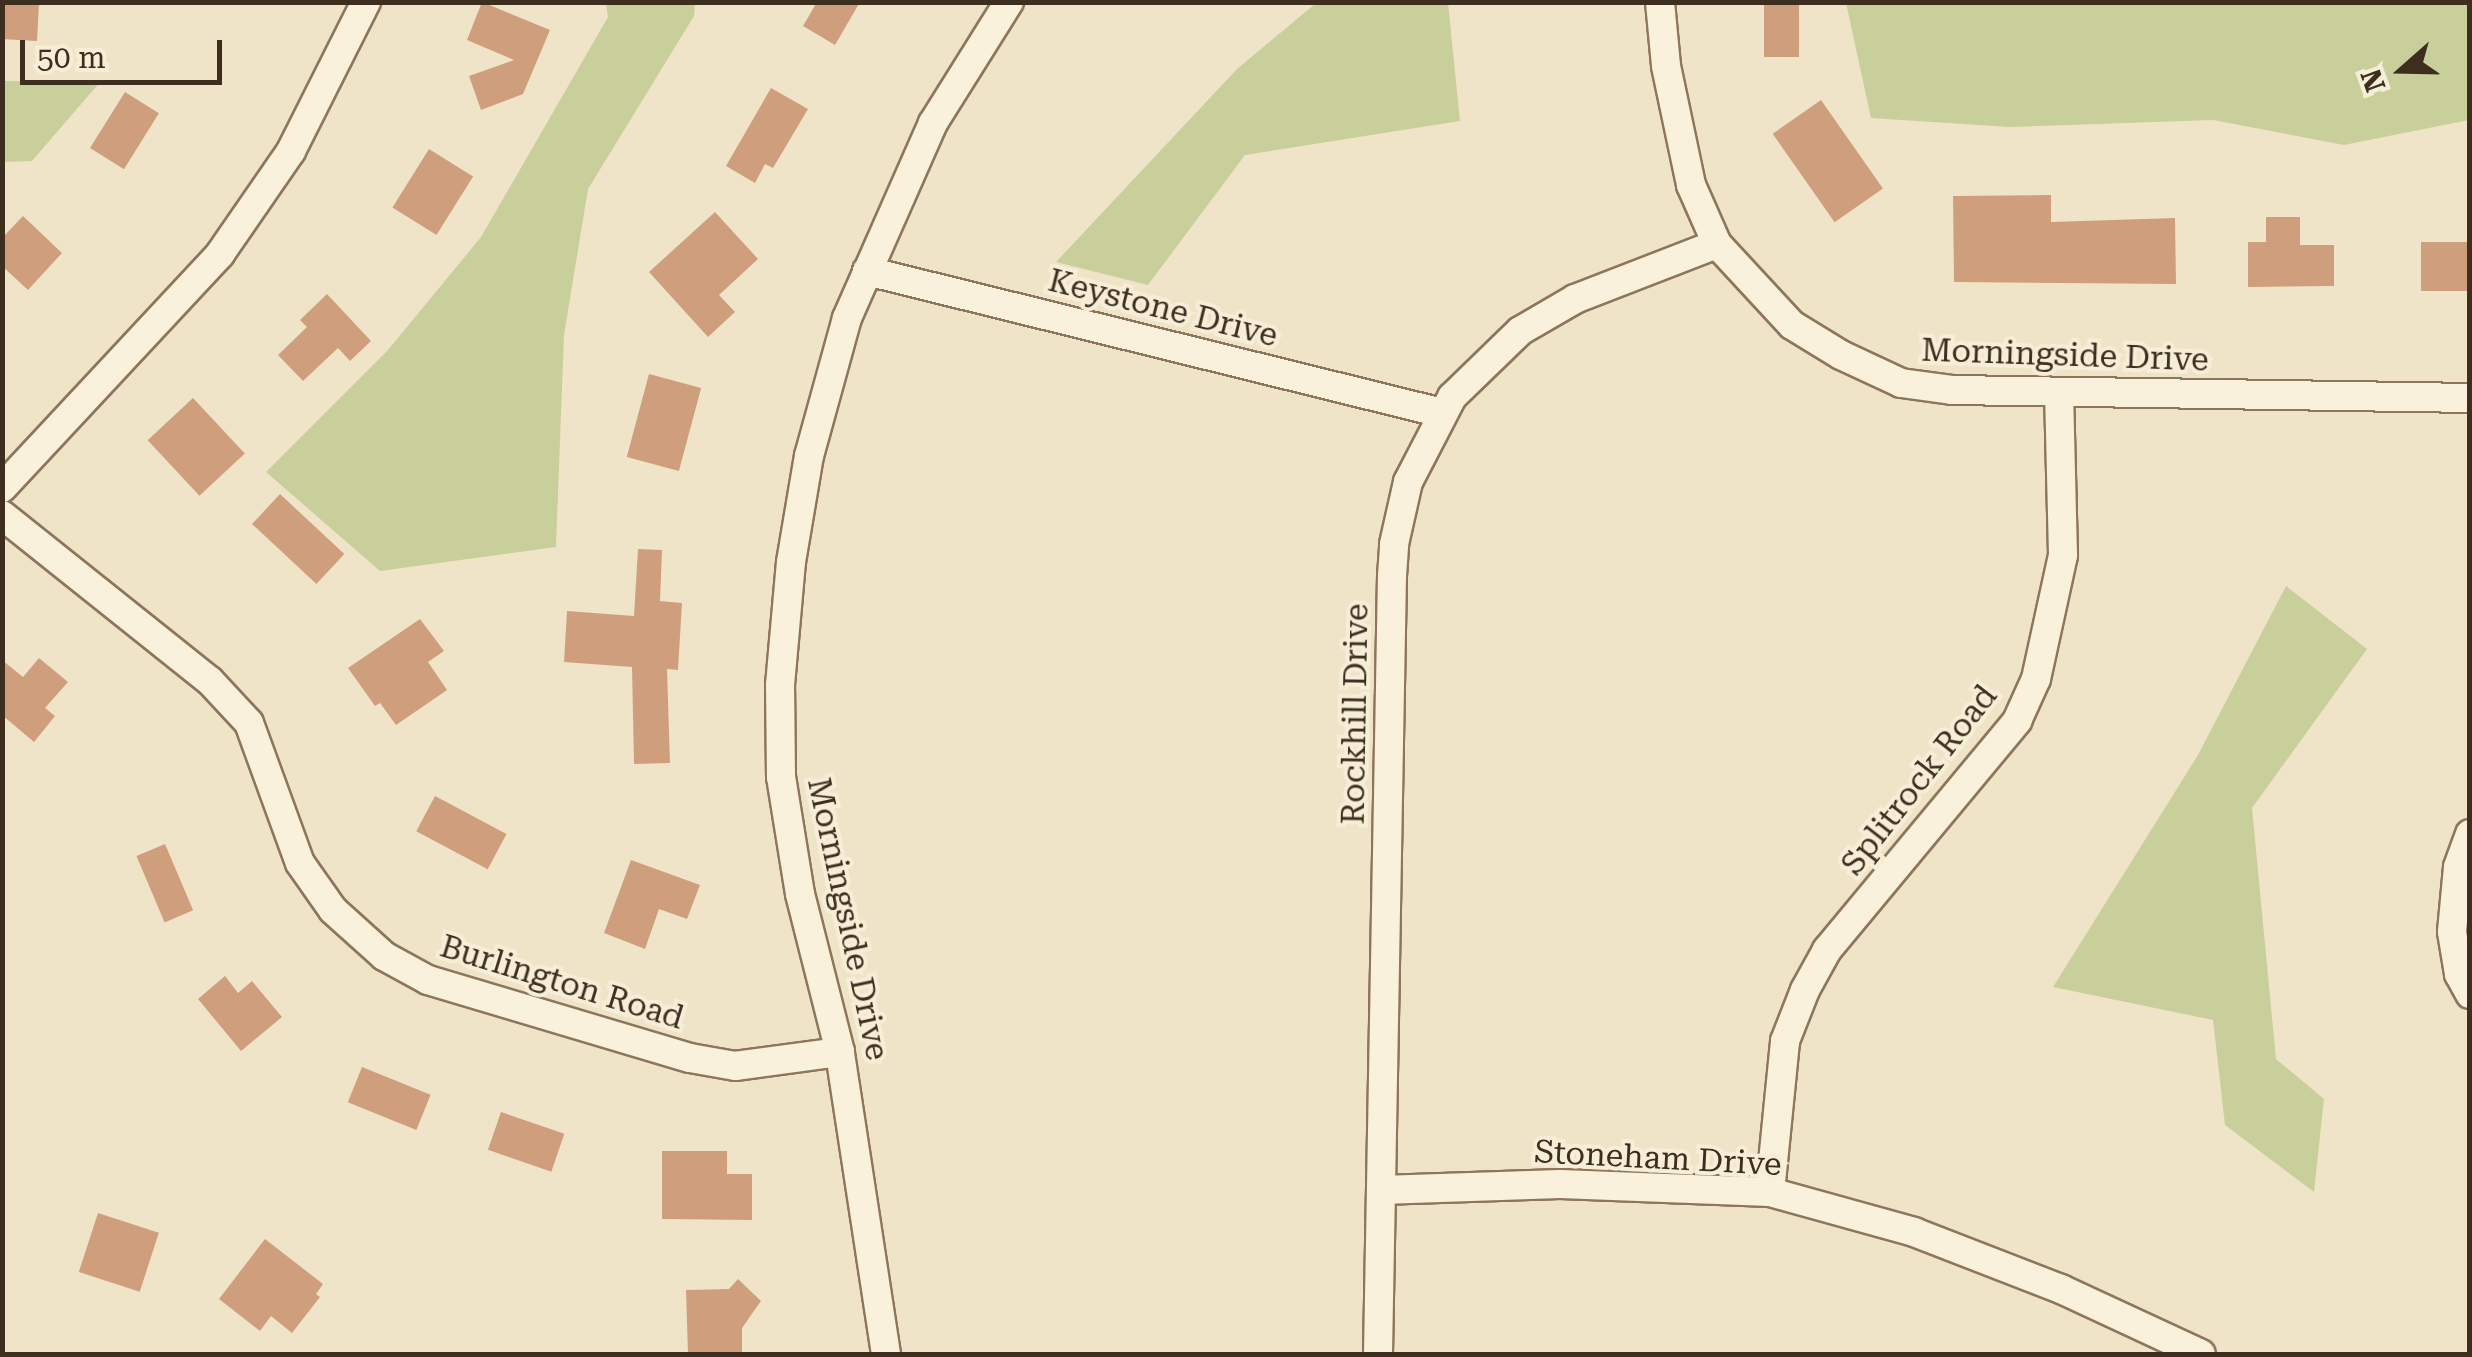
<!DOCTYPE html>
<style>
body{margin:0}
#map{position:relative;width:2472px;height:1357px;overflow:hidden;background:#f0e4c8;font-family:"Roboto Serif",serif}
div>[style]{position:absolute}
.green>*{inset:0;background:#c9cf9b}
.building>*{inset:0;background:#cf9f7d;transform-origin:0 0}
.roads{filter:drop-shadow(2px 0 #8d765c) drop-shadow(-2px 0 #8d765c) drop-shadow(0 2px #8d765c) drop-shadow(0 -2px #8d765c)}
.minor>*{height:28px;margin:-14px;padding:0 14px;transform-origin:14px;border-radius:14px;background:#faf1dc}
span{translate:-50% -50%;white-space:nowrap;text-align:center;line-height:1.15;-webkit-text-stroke:8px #f7eed8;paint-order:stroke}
.street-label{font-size:32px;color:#3d2e20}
.frame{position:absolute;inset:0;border:5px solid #3d2e20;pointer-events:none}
.north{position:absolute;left:2352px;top:20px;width:100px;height:100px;-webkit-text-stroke:8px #f7eed8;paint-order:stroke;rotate:250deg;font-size:28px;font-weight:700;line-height:40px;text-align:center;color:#3d2e20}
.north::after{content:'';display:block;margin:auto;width:35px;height:45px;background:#3d2e20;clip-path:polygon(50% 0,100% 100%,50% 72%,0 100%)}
.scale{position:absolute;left:20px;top:40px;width:202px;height:45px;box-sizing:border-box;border:5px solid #3d2e20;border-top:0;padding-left:12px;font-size:30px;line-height:35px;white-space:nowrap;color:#3d2e20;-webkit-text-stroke:8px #f7eed8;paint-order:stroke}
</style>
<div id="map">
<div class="green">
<i style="clip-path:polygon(606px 3px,695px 3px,694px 16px,588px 189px,564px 335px,556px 547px,380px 571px,266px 472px,388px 350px,481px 237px,608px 17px)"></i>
<i style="clip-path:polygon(1316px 3px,1448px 3px,1460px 121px,1245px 155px,1148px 285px,1056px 262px,1237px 69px)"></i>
<i style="clip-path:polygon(1846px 3px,2469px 3px,2469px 120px,2344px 145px,2213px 120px,2009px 127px,1871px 118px)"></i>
<i style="clip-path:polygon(2px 81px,101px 81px,32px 161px,3px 162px)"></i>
<i style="clip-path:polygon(2286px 586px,2367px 649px,2252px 808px,2276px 1059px,2324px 1099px,2314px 1192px,2225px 1125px,2213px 1020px,2053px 987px,2198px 755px)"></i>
</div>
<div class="building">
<i style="left:2px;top:2px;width:37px;height:37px;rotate:3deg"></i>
<i style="clip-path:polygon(482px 2px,550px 30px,523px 94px,481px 110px,469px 76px,514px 60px,467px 40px)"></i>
<i style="clip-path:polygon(817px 2px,860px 2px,835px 45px,803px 26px)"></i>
<i style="left:1764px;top:2px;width:35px;height:55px"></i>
<i style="clip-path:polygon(771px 88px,808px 109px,773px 168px,765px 164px,755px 183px,726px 166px)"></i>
<i style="left:125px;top:92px;width:40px;height:66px;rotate:32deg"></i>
<i style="left:1821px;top:100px;width:108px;height:59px;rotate:55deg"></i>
<i style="left:429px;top:149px;width:52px;height:69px;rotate:32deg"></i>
<i style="clip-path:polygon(2051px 195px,2051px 222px,2175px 218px,2176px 284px,1954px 282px,1953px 196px)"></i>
<i style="clip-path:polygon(715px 212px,758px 259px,719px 295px,735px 312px,708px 337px,649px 272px)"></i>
<i style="clip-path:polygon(23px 216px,62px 253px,28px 290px,2px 266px,2px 238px)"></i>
<i style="clip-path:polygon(2266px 217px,2300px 217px,2300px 245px,2334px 245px,2334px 286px,2248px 287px,2248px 242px,2266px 242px)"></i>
<i style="left:2421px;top:242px;width:49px;height:49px"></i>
<i style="clip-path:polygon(327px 294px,371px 341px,350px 361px,338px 348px,303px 381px,278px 355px,307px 327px,300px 320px)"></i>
<i style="left:649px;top:374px;width:54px;height:86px;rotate:15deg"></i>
<i style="left:193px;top:398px;width:76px;height:62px;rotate:47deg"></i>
<i style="left:280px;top:494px;width:88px;height:41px;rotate:43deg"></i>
<i style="clip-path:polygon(638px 549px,662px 550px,660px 601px,682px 603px,678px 670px,667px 669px,670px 763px,634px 764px,632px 667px,564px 662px,567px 611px,634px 616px)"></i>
<i style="clip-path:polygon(420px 619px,444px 651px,428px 662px,447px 690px,396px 725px,380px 703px,375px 706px,348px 668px)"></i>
<i style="clip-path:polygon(39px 658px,68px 682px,45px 708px,55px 716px,34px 742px,2px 715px,2px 660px,23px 677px)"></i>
<i style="left:435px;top:796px;width:81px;height:40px;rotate:28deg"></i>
<i style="left:165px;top:844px;width:72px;height:31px;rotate:67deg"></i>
<i style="clip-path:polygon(631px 860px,700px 885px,687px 919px,659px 909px,645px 949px,604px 933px)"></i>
<i style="clip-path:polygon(225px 976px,238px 993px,252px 981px,282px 1017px,241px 1051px,198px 999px)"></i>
<i style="left:362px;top:1067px;width:74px;height:38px;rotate:22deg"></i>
<i style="left:501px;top:1112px;width:67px;height:40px;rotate:19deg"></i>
<i style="clip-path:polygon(662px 1151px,727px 1151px,727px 1174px,752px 1174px,752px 1220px,662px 1219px)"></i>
<i style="left:98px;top:1213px;width:64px;height:62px;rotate:18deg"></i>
<i style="clip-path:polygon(265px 1239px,323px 1284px,316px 1294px,320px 1297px,292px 1333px,271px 1316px,260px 1331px,219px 1299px)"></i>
<i style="clip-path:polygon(738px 1279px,761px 1301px,742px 1328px,742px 1354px,688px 1354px,686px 1290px,729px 1289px)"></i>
</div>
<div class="roads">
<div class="minor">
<i style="left:1660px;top:2px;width:64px;rotate:84.6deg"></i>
<i style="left:1666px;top:66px;width:122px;rotate:78.1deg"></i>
<i style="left:1691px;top:185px;width:64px;rotate:66.2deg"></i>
<i style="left:1717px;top:244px;width:110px;rotate:47.2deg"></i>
<i style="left:1792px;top:325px;width:57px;rotate:31.5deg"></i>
<i style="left:1841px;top:355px;width:66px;rotate:25deg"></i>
<i style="left:1901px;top:383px;width:51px;rotate:7.8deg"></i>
<i style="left:1952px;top:390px;width:518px;rotate:0.88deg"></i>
<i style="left:867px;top:271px;width:592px;rotate:13.87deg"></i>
<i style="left:2px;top:488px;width:320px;rotate:-47deg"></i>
<i style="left:220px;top:254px;width:125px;rotate:-55.4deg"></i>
<i style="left:291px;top:151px;width:167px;rotate:-63.3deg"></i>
<i style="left:2px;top:515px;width:266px;rotate:38.6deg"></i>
<i style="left:210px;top:681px;width:57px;rotate:47.1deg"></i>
<i style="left:249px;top:723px;width:149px;rotate:70deg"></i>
<i style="left:300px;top:863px;width:57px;rotate:54.9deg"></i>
<i style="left:333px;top:910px;width:69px;rotate:42deg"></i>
<i style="left:384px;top:956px;width:50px;rotate:28.6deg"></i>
<i style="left:428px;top:980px;width:273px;rotate:16.6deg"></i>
<i style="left:690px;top:1058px;width:46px;rotate:10.1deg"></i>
<i style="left:735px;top:1066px;width:106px;rotate:-7.6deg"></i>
<i style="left:2470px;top:834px;width:35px;rotate:110deg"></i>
<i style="left:2458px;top:867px;width:65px;rotate:95.3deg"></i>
<i style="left:2452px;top:932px;width:43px;rotate:80.5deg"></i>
<i style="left:2459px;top:974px;width:23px;rotate:61deg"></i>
<i style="left:1381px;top:1190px;width:179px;rotate:-1.9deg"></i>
<i style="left:1560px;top:1184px;width:210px;rotate:2.2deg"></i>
<i style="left:1770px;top:1192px;width:149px;rotate:15.5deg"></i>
<i style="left:1914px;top:1232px;width:158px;rotate:21.2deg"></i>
<i style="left:2061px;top:1289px;width:154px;rotate:24.9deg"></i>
<i style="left:1770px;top:1192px;width:152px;rotate:-84.3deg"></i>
<i style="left:1785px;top:1041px;width:55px;rotate:-68.6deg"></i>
<i style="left:1805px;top:990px;width:46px;rotate:-61.2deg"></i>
<i style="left:1827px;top:950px;width:298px;rotate:-50.3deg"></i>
<i style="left:2017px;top:721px;width:46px;rotate:-65.7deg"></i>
<i style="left:2036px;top:679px;width:127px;rotate:-77.7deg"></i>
<i style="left:2063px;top:555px;width:163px;rotate:-91.4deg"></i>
<i style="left:886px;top:1354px;width:305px;rotate:-98.7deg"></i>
<i style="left:840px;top:1052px;width:163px;rotate:-104.2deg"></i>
<i style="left:800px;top:894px;width:119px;rotate:-99.2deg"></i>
<i style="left:781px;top:777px;width:92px;rotate:-90.6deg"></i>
<i style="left:780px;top:685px;width:123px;rotate:-84.9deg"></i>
<i style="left:791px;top:562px;width:108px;rotate:-80.4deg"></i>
<i style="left:809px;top:456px;width:143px;rotate:-74.6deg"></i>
<i style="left:847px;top:318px;width:213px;rotate:-66.2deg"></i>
<i style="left:933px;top:123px;width:143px;rotate:-57.9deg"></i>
<i style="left:1378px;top:1354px;width:778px;rotate:-88.97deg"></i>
<i style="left:1392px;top:576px;width:32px;rotate:-86deg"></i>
<i style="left:1394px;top:544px;width:64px;rotate:-77.3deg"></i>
<i style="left:1408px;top:482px;width:96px;rotate:-62.6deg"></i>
<i style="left:1452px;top:397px;width:95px;rotate:-44.1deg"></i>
<i style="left:1520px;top:331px;width:64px;rotate:-30.2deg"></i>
<i style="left:1575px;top:299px;width:152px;rotate:-21.2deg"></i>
</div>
</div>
<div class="street-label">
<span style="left:1163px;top:308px;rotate:14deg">Keystone Drive</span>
<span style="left:2065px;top:355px;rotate:2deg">Morningside Drive</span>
<span style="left:1355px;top:714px;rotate:-89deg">Rockhill Drive</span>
<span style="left:1919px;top:780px;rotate:-52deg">Splitrock Road</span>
<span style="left:848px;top:919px;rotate:78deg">Morningside Drive</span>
<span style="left:562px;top:982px;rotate:17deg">Burlington Road</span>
<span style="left:1658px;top:1158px;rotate:3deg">Stoneham Drive</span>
</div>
<div class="frame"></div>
<div class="north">N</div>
<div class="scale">50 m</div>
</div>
